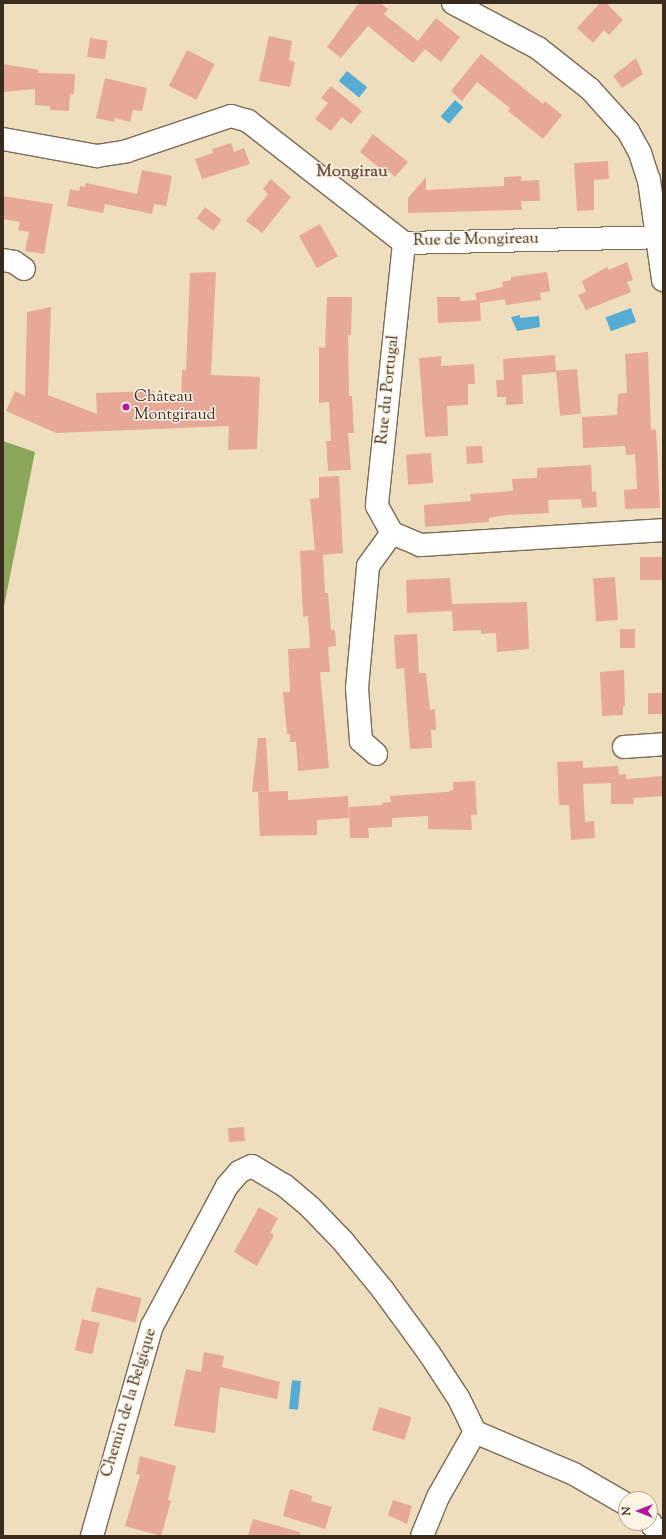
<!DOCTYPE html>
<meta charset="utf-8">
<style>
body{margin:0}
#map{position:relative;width:666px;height:1539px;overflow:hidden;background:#efdebd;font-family:"Sorts Mill Goudy",serif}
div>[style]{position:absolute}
.forest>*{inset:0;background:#8aa658}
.water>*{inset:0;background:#56acd2;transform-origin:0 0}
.building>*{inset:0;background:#e7a897;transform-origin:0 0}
.roads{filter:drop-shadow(1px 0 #7a6956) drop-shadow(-1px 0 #7a6956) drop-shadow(0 1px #7a6956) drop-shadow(0 -1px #7a6956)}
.minor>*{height:22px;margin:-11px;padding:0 11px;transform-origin:11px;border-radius:11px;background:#fff}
.dots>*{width:11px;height:11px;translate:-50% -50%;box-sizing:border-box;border:2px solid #fcf5e5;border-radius:50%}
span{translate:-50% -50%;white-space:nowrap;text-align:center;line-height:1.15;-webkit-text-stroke:3px #fcf5e5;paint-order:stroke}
.street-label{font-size:16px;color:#3b2a1e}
.poi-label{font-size:16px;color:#3b2a1e}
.left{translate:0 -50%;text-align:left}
.neighbourhood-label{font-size:17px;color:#775648;font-weight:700}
.frame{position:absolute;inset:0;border:4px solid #3b2a1e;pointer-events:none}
.north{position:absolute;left:618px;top:1491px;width:40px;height:40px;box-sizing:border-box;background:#fcf5e5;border:1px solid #afa495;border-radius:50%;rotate:270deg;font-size:11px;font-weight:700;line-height:16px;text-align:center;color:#3b2a1e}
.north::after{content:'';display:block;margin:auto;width:14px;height:18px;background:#b5179e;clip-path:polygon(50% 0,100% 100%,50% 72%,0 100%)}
</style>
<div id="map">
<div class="forest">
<i style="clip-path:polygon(3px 441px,35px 452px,3px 611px)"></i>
</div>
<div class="water">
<i style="left:347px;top:71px;width:26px;height:13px;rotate:39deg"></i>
<i style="left:455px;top:100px;width:11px;height:22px;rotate:41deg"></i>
<i style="left:631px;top:308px;width:15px;height:27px;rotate:70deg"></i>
<i style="clip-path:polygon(520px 315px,520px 318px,539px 316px,540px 327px,517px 331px,511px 317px)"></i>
<i style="left:292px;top:1380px;width:9px;height:29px;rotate:6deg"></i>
</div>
<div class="building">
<i style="clip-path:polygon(359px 3px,380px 3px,388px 9px,384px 14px,418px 41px,436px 18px,460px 37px,441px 62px,425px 49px,413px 63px,368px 26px,341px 58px,327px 47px)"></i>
<i style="clip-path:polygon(600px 3px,606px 3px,623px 20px,609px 35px,604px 30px,593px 43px,577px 28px)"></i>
<i style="clip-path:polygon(269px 36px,292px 41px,289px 60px,295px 62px,290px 87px,259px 81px)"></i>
<i style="left:90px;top:38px;width:18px;height:19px;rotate:9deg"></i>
<i style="left:187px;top:50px;width:31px;height:40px;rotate:27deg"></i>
<i style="clip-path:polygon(481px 54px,543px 104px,545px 101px,562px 115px,543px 139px,508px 111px,510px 108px,477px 82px,462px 101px,451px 91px)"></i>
<i style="clip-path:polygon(636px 58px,643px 74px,622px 88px,613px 76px)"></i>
<i style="clip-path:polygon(3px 64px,39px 70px,38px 73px,75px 74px,74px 94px,70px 94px,69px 111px,50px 110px,50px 106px,35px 105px,35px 89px,3px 92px)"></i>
<i style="clip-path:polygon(105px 78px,147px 88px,142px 111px,133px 110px,130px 122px,115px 118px,114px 122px,96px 118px)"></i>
<i style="clip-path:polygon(331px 86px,362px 111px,351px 124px,342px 117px,331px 131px,315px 119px,328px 103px,321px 98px)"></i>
<i style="clip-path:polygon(373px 134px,408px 162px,395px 177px,389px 171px,387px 174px,360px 152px)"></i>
<i style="clip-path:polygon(231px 143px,234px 152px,244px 148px,250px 164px,202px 179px,195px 159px,213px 153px,212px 149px)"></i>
<i style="clip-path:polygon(608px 161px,609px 179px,594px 180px,594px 210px,577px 211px,574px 163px)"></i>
<i style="clip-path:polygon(142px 170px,172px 176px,166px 206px,154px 204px,152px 214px,105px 204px,103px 213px,67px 206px,70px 189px,79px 191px,80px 186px,85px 187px,86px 183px,137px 194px)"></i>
<i style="clip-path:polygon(521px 176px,521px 181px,539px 180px,540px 201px,521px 201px,522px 210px,408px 213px,408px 198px,426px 177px,426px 190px,504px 186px,504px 177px)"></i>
<i style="clip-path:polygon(271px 179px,291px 197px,262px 233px,246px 221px,268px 194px,263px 189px)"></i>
<i style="clip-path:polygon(3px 196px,53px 204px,44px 254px,25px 251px,29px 232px,18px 230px,20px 222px,3px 219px)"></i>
<i style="left:205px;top:207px;width:21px;height:14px;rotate:37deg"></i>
<i style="left:320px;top:224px;width:37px;height:24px;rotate:61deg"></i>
<i style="clip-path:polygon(627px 262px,633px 280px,627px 282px,631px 292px,586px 310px,578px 295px,586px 292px,582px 281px,607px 267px,609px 270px)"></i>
<i style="clip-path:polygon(216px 272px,211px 375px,260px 377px,257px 449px,228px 450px,229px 426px,56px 433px,6px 411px,15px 391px,25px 396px,27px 312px,51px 307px,48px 395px,97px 414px,96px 393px,154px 391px,155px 403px,181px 401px,182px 370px,186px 370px,190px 273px)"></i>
<i style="clip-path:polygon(547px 272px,550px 291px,540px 293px,541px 300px,506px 305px,505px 299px,480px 303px,481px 321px,438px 323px,437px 297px,460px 297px,460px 301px,477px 300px,475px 293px,503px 287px,502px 282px,511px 280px,511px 277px)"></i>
<i style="clip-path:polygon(327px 297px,352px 297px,351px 335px,348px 335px,349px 396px,352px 396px,354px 433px,348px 433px,351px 470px,328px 471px,326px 441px,331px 441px,329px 402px,319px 403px,319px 347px,325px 348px)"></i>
<i style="clip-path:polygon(648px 352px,651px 430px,656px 429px,660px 508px,625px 509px,624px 490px,637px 489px,635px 454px,626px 455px,625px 446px,583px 448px,582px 417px,617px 415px,618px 394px,627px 393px,625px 354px)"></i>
<i style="clip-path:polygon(555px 355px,556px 372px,522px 375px,523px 404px,506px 405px,506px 397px,497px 397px,496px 380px,504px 380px,503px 359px)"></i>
<i style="clip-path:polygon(441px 356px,441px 366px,474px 364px,475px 384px,468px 384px,468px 405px,447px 406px,448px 436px,425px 437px,419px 358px)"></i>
<i style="left:577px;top:369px;width:45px;height:21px;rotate:85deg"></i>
<i style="left:482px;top:446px;width:17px;height:16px;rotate:87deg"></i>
<i style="left:431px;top:453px;width:30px;height:25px;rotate:86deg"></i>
<i style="clip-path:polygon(591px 465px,592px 492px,596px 491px,597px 507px,582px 508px,581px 499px,548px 500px,549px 513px,507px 515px,489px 518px,489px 522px,425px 527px,424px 505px,471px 501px,470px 494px,513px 491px,512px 479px,537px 478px,537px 468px)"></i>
<i style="clip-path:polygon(339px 476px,343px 553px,323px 555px,325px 593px,328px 593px,331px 630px,335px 630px,336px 646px,328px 647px,330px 672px,320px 672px,329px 768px,298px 771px,296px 742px,290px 742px,290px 734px,287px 734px,283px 692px,290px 692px,288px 649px,310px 648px,308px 616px,303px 617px,300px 551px,315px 550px,310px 499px,319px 498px,319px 477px)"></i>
<i style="left:663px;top:557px;width:23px;height:23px;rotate:90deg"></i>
<i style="left:615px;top:577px;width:43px;height:22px;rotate:86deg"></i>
<i style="clip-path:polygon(450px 578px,452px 604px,527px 602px,529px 649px,497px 652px,496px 633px,481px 634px,481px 630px,453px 631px,452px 611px,407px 613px,406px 580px)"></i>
<i style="left:635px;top:629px;width:19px;height:15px;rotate:90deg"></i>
<i style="clip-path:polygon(417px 634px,419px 673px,426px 673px,430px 710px,435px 709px,436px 730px,431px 730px,432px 748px,410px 749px,404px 668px,396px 669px,394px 635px)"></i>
<i style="clip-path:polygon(624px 670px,625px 706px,623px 706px,623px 715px,602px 716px,600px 672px)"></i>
<i style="left:663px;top:693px;width:21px;height:15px;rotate:90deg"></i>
<i style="clip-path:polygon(258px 738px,266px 738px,269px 791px,252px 792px)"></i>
<i style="clip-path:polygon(583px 761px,583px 768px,618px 766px,619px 775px,626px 774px,626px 779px,663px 776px,663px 796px,633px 798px,634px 804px,611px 804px,611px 783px,583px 784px,585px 822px,594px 821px,595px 838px,571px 840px,569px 805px,559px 805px,557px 762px)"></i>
<i style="clip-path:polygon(475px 781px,477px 815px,471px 815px,472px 830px,428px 829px,428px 816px,392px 818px,392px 827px,368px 828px,369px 838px,350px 838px,349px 807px,382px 805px,382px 803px,391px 802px,390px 796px,447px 792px,453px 790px,453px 782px)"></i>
<i style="clip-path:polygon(288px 791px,288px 800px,348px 796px,349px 818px,317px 820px,317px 835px,260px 836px,258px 792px)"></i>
<i style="left:244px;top:1127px;width:14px;height:16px;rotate:86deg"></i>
<i style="clip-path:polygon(259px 1207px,278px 1218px,270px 1233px,274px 1235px,257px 1266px,234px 1252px)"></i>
<i style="left:97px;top:1287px;width:46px;height:25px;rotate:14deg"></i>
<i style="left:82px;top:1319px;width:18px;height:32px;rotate:13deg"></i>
<i style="clip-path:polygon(204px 1352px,224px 1356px,222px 1367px,280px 1382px,277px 1399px,220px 1387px,215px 1433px,174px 1426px,186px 1369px,201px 1372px)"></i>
<i style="left:379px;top:1407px;width:34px;height:24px;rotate:17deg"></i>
<i style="clip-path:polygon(140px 1456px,176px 1466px,168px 1500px,171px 1501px,161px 1536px,125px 1526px,140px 1475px,136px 1474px)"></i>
<i style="clip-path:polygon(290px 1489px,312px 1496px,311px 1501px,332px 1507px,325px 1529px,283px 1516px)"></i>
<i style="clip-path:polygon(393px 1500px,412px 1506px,407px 1524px,388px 1515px)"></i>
<i style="clip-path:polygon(253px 1519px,300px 1532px,300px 1536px,248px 1536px)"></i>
</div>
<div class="roads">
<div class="minor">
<i style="left:453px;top:3px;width:96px;rotate:27.9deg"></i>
<i style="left:538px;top:48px;width:66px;rotate:38.3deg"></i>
<i style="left:590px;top:89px;width:57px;rotate:47.9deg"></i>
<i style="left:628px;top:131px;width:25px;rotate:61deg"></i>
<i style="left:640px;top:153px;width:28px;rotate:72deg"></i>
<i style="left:649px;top:180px;width:101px;rotate:82deg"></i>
<i style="left:3px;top:139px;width:96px;rotate:10.3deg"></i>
<i style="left:97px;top:156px;width:30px;rotate:-9deg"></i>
<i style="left:127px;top:151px;width:110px;rotate:-18.6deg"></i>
<i style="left:231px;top:116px;width:18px;rotate:16deg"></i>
<i style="left:248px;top:121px;width:198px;rotate:38deg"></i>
<i style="left:404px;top:243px;width:259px;rotate:-1.3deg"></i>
<i style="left:404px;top:243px;width:264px;rotate:95.9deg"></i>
<i style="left:377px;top:506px;width:31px;rotate:61deg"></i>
<i style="left:392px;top:533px;width:30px;rotate:23deg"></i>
<i style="left:420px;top:545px;width:243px;rotate:-3.5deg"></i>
<i style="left:3px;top:260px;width:11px;rotate:10deg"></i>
<i style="left:14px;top:262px;width:12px;rotate:35deg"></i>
<i style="left:624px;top:747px;width:39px;rotate:-4deg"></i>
<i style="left:376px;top:754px;width:20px;rotate:-139deg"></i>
<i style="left:361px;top:741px;width:53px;rotate:-94.3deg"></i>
<i style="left:357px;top:688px;width:122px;rotate:-84.8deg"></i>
<i style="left:368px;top:566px;width:41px;rotate:-54deg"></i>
<i style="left:650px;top:1522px;width:18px;rotate:52deg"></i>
<i style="left:92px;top:1536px;width:218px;rotate:-74.1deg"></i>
<i style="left:152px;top:1326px;width:159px;rotate:-61.8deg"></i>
<i style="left:227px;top:1186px;width:18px;rotate:-49deg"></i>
<i style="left:239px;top:1172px;width:14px;rotate:-25deg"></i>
<i style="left:252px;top:1166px;width:37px;rotate:31deg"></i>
<i style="left:284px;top:1185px;width:34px;rotate:40deg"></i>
<i style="left:310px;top:1207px;width:46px;rotate:45.9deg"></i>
<i style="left:342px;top:1240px;width:65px;rotate:50.6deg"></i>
<i style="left:383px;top:1290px;width:78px;rotate:53.9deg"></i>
<i style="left:429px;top:1353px;width:55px;rotate:56.9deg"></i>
<i style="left:459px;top:1399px;width:37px;rotate:64deg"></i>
<i style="left:422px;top:1536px;width:42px;rotate:-67.7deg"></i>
<i style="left:438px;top:1497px;width:75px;rotate:-60.4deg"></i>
<i style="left:475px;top:1432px;width:108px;rotate:23deg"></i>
<i style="left:574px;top:1474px;width:60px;rotate:30deg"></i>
</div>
</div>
<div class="dots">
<i style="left:126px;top:407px;background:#b5179e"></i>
</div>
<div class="street-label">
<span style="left:476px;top:241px;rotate:-1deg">Rue de Mongireau</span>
<span style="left:389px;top:390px;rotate:-84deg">Rue du Portugal</span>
<span style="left:130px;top:1403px;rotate:-73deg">Chemin de la Belgique</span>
</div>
<div class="poi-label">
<span class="left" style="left:134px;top:407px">Château<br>Montgiraud</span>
</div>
<div class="neighbourhood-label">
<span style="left:352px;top:173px">Mongirau</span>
</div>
<div class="frame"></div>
<div class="north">N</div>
</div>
